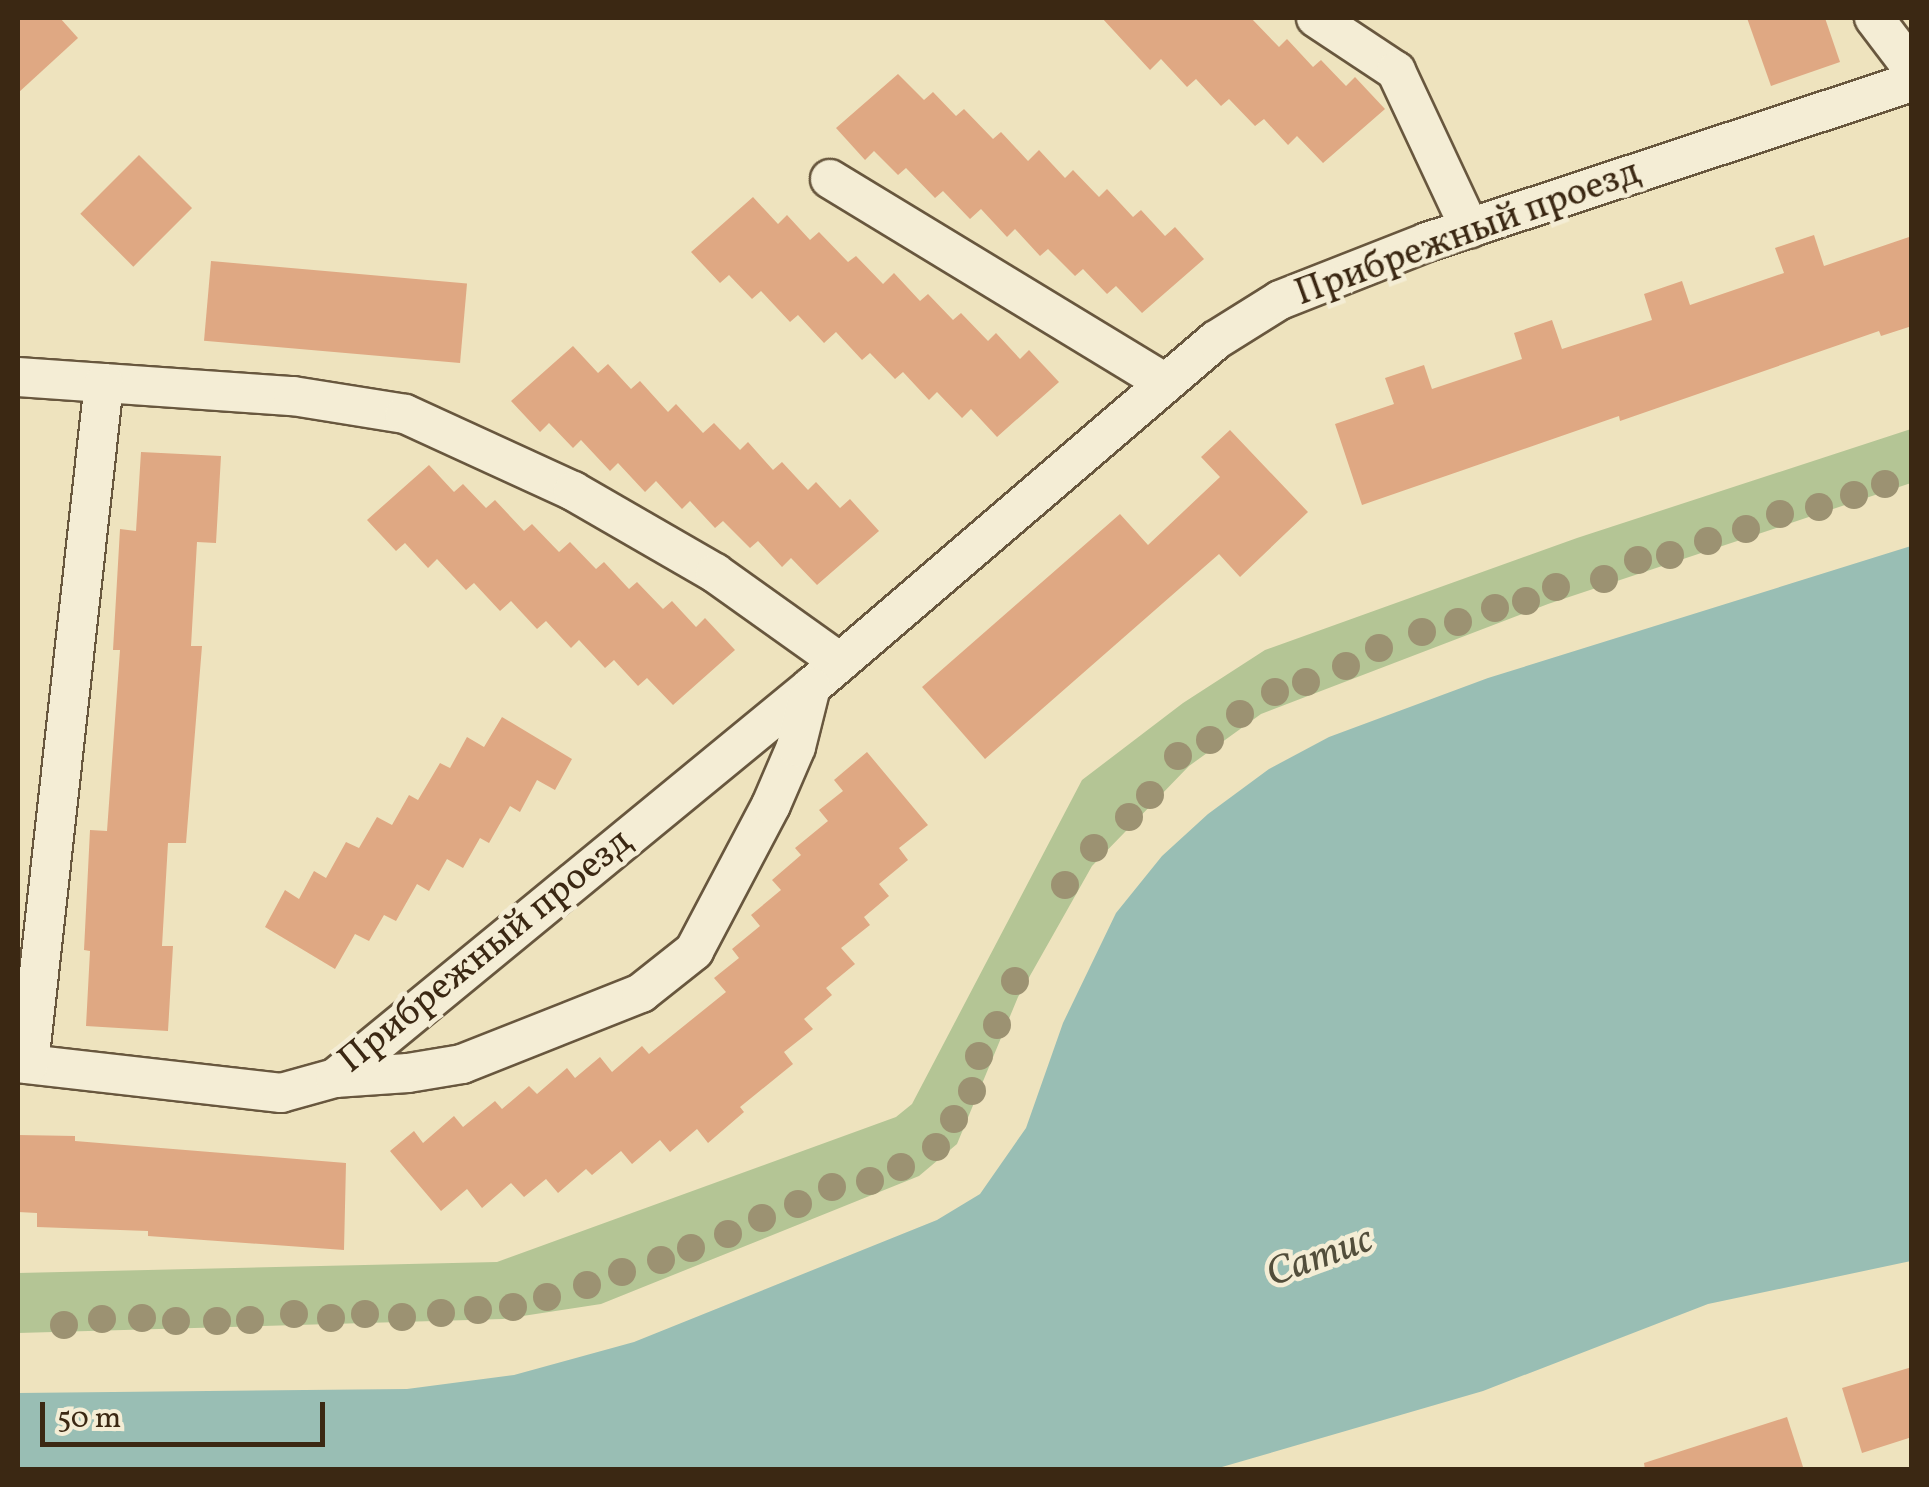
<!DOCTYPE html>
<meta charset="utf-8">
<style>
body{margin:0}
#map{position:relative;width:1929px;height:1487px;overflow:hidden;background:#eee3be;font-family:Vollkorn,serif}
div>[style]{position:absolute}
.green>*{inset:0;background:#b4c595}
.water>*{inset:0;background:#99beb4}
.building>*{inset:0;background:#dfa883;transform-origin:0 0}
.roads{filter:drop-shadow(2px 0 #68573e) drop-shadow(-2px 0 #68573e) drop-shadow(0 2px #68573e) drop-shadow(0 -2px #68573e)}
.minor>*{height:38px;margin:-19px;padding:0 19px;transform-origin:19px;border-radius:19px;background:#f4edd5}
.trees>*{width:28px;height:28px;margin:-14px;border-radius:50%;background:#9c9272}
span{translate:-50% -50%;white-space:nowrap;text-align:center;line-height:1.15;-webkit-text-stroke:9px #f4edd5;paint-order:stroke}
.street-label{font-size:38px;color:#3b2813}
.water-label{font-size:40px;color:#524e3b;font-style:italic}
.frame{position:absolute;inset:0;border:20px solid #3b2813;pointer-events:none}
.scale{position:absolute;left:40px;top:1402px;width:285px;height:45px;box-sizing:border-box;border:5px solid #3b2813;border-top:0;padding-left:12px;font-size:30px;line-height:35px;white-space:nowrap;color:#3b2813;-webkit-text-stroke:8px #f4edd5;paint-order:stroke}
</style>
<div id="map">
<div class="green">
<i style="clip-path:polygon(1911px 429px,1911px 483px,1548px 604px,1261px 714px,1189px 766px,1092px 866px,1018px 997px,957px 1144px,919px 1176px,601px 1304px,503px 1319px,18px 1333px,18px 1273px,497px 1262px,896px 1117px,912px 1104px,1082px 780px,1183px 703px,1265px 650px,1577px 538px)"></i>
</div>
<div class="water">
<i style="clip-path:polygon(1911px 546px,1911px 1261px,1708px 1304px,1483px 1391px,1215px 1469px,18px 1469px,18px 1393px,407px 1389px,514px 1375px,634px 1342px,937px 1220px,980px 1194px,1026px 1128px,1063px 1023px,1116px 913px,1162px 856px,1208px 814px,1269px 769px,1329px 737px,1488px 678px)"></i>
</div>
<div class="building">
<i style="clip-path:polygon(18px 18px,60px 18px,78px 38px,18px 93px)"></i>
<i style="clip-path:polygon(1102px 18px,1251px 18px,1279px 47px,1287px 39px,1313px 67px,1321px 60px,1346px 86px,1355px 77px,1385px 109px,1323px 163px,1297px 136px,1288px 145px,1264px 119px,1255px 126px,1229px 99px,1221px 106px,1196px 79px,1187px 87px,1161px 59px,1150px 70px)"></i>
<i style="clip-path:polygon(1747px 18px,1825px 18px,1840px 62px,1771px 86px)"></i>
<i style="clip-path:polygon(898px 74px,924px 100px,933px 92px,956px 116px,964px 109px,993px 139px,1001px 132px,1028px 161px,1039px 150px,1065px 178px,1073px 170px,1099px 197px,1107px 189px,1133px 217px,1141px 210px,1165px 236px,1175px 227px,1204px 259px,1142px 313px,1116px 286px,1107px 294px,1083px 269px,1075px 276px,1048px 249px,1040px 256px,1015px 229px,1007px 237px,981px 209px,970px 219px,943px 191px,935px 198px,906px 168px,898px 175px,874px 151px,865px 160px,836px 128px)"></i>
<i style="left:139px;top:155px;width:75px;height:83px;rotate:45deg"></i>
<i style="clip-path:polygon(753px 197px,778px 224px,787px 215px,810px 240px,819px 232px,848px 262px,856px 256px,883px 284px,894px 273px,920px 301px,928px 294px,953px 320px,961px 313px,988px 341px,996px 333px,1020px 359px,1029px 350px,1059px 382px,997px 437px,971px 409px,962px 418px,937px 392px,929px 400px,903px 372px,895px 379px,870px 353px,862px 360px,836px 332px,824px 343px,798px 315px,790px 322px,761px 291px,752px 299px,729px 275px,720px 283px,691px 252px)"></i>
<i style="clip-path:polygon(1814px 235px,1824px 266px,1912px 236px,1912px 326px,1881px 336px,1879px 331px,1620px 421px,1619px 416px,1362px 505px,1335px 424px,1394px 404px,1385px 378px,1424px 365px,1432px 389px,1522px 359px,1514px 333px,1552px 320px,1562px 349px,1652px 320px,1644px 294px,1682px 281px,1690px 305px,1784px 273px,1775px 248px)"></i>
<i style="left:211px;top:261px;width:257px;height:80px;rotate:5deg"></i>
<i style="clip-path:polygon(573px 346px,598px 373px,608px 364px,631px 389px,640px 381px,668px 412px,676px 404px,703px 433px,714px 423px,740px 450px,748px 442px,773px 470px,782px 462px,808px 490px,816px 482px,840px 508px,850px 499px,879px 531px,817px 585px,791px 558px,782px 567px,758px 541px,750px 548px,723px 521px,715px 528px,690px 501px,682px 509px,656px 481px,645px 492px,618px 463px,610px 471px,581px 440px,573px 448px,549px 423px,540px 432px,511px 401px)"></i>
<i style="clip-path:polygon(1230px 430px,1308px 512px,1240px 577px,1219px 554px,985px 759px,922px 687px,1120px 514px,1148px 545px,1220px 477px,1201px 457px)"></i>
<i style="clip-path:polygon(141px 452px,221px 456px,216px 543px,197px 542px,191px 646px,202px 646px,186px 843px,168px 843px,162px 946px,173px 946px,168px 1031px,86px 1026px,90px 951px,84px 950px,90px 830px,107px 831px,120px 650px,113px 650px,120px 529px,136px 531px)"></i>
<i style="clip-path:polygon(429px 465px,454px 492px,463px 484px,486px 508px,495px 500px,524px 531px,532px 524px,559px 552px,570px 542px,596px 569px,604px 562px,629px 589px,637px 582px,663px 609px,672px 601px,696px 627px,705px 618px,735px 650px,673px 705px,647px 678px,638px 686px,614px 660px,605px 668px,579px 640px,571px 648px,546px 621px,537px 629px,511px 601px,500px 611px,474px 583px,466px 590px,437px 559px,428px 568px,405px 543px,396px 551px,367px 520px)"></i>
<i style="clip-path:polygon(502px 717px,572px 759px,555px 790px,537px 780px,520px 812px,510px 806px,489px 843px,480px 838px,463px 868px,447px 859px,429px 891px,417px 884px,396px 921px,384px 915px,369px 941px,355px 934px,335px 969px,265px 927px,285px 890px,299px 899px,314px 871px,326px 878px,346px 842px,359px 848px,377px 817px,392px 825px,409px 795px,418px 800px,440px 763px,450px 768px,467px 737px,484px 747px)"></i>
<i style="clip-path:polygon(867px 752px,928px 825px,899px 848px,908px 860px,879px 884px,889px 896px,864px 917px,870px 925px,841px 948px,855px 964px,826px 988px,832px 995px,804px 1019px,813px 1029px,784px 1052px,793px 1064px,740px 1107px,744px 1112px,708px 1143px,697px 1129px,670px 1152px,660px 1140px,632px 1164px,621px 1151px,592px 1175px,586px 1169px,558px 1193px,546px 1179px,524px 1197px,511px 1183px,482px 1208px,467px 1189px,441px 1211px,390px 1151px,414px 1131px,423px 1143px,454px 1116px,463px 1127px,495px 1101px,502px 1109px,529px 1086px,537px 1094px,567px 1068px,575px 1078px,600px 1057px,612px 1072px,642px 1046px,649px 1054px,726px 992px,714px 978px,739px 958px,732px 949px,760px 926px,751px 915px,781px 890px,772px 880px,801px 855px,795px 848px,828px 821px,819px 810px,843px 791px,834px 780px)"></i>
<i style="clip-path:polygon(18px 1135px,75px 1136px,75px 1141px,346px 1163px,344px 1250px,148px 1236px,148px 1231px,37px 1227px,37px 1213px,18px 1212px)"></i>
<i style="clip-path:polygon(1912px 1367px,1912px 1437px,1862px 1453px,1842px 1388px)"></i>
<i style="clip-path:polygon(1787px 1417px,1804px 1470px,1645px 1470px,1644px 1463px)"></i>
</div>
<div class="roads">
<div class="minor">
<i style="left:1316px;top:18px;width:96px;rotate:33.5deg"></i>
<i style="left:1396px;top:71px;width:174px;rotate:64.9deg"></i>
<i style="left:1874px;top:18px;width:63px;rotate:52.8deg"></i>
<i style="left:830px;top:179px;width:392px;rotate:31.3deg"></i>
<i style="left:18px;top:377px;width:276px;rotate:4deg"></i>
<i style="left:293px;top:396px;width:113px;rotate:9.1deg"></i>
<i style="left:405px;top:414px;width:185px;rotate:24.6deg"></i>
<i style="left:573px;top:491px;width:164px;rotate:30deg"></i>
<i style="left:715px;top:573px;width:153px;rotate:35.5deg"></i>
<i style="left:18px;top:1063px;width:265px;rotate:6.5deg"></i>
<i style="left:281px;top:1093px;width:56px;rotate:-15.5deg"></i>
<i style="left:335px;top:1078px;width:616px;rotate:-39.4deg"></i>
<i style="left:811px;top:687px;width:533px;rotate:-40.59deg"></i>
<i style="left:1216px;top:340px;width:75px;rotate:-32deg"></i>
<i style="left:1280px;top:300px;width:158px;rotate:-21.5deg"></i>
<i style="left:1427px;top:242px;width:511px;rotate:-18.26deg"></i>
<i style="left:29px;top:1064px;width:685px;rotate:-83.72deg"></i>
<i style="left:335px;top:1078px;width:73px;rotate:-3.9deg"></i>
<i style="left:408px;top:1073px;width:55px;rotate:-9.5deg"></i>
<i style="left:462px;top:1064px;width:193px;rotate:-21.6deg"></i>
<i style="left:641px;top:993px;width:68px;rotate:-38.4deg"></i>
<i style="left:694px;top:951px;width:165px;rotate:-62.2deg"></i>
<i style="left:771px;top:805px;width:63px;rotate:-66.7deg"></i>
<i style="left:796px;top:747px;width:62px;rotate:-76deg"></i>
</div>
</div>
<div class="trees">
<i style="left:1885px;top:484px"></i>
<i style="left:1854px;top:495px"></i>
<i style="left:1819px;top:507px"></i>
<i style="left:1780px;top:514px"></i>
<i style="left:1746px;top:529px"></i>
<i style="left:1708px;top:541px"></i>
<i style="left:1670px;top:555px"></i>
<i style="left:1638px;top:560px"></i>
<i style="left:1604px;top:579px"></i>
<i style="left:1556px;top:587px"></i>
<i style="left:1526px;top:601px"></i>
<i style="left:1495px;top:608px"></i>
<i style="left:1458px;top:622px"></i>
<i style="left:1422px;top:632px"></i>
<i style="left:1379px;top:648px"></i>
<i style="left:1346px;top:666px"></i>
<i style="left:1306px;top:682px"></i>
<i style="left:1275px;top:692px"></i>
<i style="left:1240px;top:714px"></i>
<i style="left:1210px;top:740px"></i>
<i style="left:1178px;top:756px"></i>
<i style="left:1150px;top:795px"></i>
<i style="left:1129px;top:817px"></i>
<i style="left:1094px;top:848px"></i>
<i style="left:1065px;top:885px"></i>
<i style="left:1015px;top:981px"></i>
<i style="left:997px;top:1025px"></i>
<i style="left:979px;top:1056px"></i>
<i style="left:972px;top:1091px"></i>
<i style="left:954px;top:1119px"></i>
<i style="left:936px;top:1147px"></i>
<i style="left:901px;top:1167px"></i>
<i style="left:870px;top:1181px"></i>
<i style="left:832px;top:1187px"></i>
<i style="left:798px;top:1204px"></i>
<i style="left:762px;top:1218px"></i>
<i style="left:728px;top:1234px"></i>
<i style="left:691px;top:1248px"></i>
<i style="left:661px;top:1260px"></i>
<i style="left:622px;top:1272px"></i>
<i style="left:587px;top:1285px"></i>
<i style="left:547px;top:1297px"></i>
<i style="left:513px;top:1307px"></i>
<i style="left:478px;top:1310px"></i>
<i style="left:441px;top:1313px"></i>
<i style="left:294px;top:1314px"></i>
<i style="left:365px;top:1314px"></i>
<i style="left:402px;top:1317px"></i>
<i style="left:142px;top:1318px"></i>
<i style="left:331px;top:1318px"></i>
<i style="left:102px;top:1319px"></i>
<i style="left:250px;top:1320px"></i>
<i style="left:176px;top:1321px"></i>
<i style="left:217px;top:1321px"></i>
<i style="left:64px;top:1325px"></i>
</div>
<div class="street-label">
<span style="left:1468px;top:234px;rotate:-20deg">Прибрежный проезд</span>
<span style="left:486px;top:952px;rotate:-39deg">Прибрежный проезд</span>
</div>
<div class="water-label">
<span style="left:1320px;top:1258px;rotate:-20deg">Сатис</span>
</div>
<div class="frame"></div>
<div class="scale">50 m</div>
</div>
